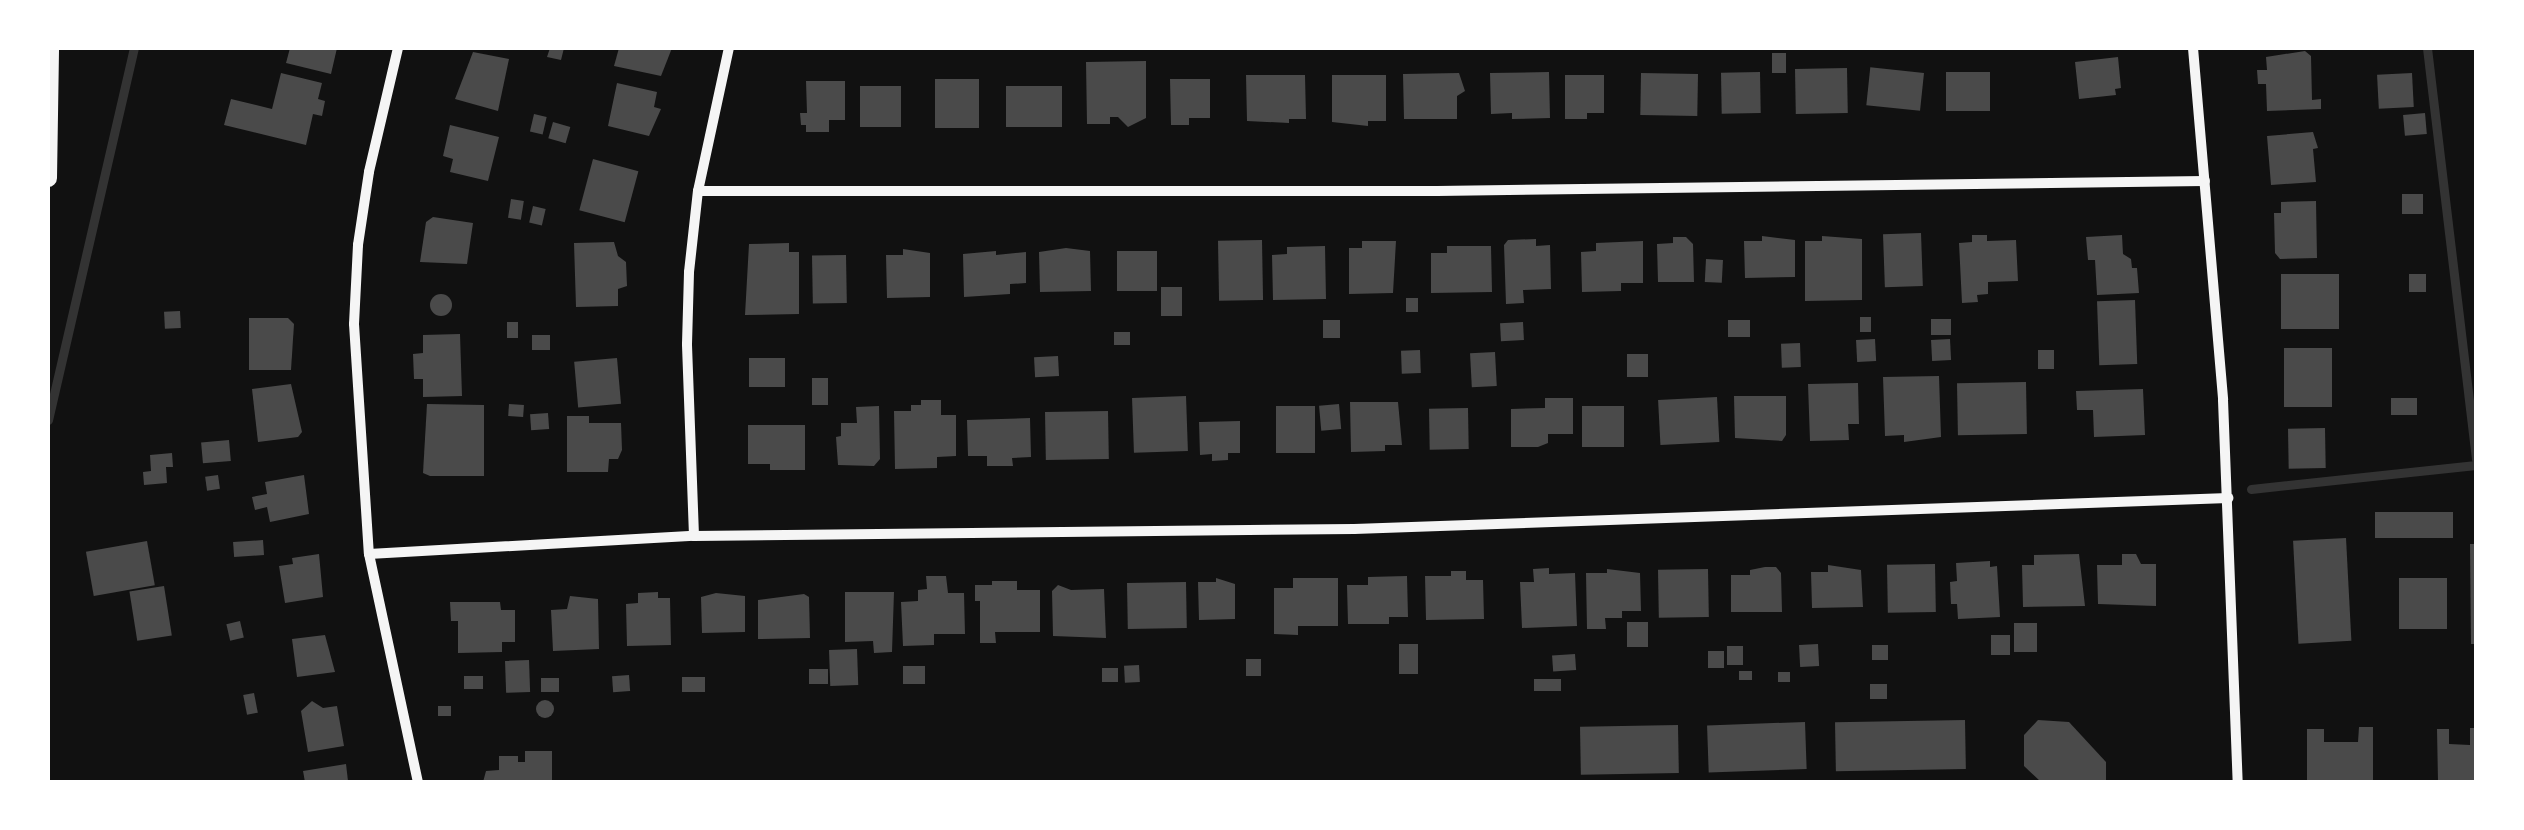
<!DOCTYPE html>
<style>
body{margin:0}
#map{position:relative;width:2524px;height:830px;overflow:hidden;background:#111;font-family:"Exo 2",sans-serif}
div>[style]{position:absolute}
.stream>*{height:9px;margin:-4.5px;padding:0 4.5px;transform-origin:4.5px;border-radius:4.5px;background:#333}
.building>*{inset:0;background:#4a4a4a;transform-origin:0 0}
.round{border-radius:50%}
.minor>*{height:10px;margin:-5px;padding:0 5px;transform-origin:5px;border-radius:5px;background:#f5f5f5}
.tertiary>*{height:18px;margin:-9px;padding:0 9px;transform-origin:9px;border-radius:9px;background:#f5f5f5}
span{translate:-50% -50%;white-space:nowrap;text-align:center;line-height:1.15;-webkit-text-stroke:8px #fff;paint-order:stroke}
.frame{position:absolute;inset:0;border:50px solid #fff;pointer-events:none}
</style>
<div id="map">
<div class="stream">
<i style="left:2427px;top:48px;width:414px;rotate:83.2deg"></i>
<i style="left:48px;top:420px;width:382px;rotate:-77deg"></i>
<i style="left:2251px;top:489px;width:226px;rotate:-6.1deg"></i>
</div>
<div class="building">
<i style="clip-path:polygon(290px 48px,337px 48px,331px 74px,286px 63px)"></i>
<i style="clip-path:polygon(550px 48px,564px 48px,561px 60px,547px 57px)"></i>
<i style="clip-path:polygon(619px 48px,672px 48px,661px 76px,614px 66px)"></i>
<i style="clip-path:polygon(2305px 51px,2311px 56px,2312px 100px,2321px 99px,2321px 109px,2267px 111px,2266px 84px,2258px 84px,2257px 70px,2267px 70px,2266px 57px)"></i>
<i style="clip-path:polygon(473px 52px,509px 59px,498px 111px,455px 99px)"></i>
<i style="left:1772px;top:53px;width:14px;height:20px"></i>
<i style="clip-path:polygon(2118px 57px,2121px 88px,2115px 89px,2116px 95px,2079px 99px,2075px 62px)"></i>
<i style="clip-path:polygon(1146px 61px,1146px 118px,1128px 127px,1118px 117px,1110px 117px,1110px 124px,1087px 124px,1086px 62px)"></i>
<i style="left:1847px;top:68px;width:45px;height:52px;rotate:89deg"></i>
<i style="clip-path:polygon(1549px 72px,1550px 118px,1512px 119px,1512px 113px,1491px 114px,1490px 73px)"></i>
<i style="left:1760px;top:72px;width:41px;height:39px;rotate:89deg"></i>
<i style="left:1990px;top:72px;width:39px;height:44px;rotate:90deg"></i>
<i style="clip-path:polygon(281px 73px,322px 83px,318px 99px,325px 101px,322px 116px,313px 114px,306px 145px,224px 125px,231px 99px,272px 109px)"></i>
<i style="clip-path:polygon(1459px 73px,1465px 91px,1457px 96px,1457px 119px,1404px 119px,1403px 74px)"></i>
<i style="left:1924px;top:73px;width:38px;height:54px;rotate:96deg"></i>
<i style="left:2412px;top:73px;width:34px;height:35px;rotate:87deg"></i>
<i style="left:1698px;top:74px;width:42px;height:57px;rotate:91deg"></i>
<i style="clip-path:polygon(1246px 75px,1305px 75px,1306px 119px,1289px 119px,1289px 123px,1247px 121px)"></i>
<i style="clip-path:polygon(1332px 75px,1386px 75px,1386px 121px,1368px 121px,1368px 126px,1332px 122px)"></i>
<i style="clip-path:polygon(1565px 75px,1604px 75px,1604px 113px,1587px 113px,1587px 119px,1565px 119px)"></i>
<i style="left:935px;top:79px;width:44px;height:49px"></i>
<i style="clip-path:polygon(1170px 79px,1210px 79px,1210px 118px,1189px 118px,1189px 125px,1171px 125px)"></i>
<i style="clip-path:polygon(806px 81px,845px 81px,845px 120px,829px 120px,829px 132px,806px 132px,806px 125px,801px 125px,800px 113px,807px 113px)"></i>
<i style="clip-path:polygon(617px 83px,657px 92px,654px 107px,661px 109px,649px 136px,608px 126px)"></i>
<i style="left:860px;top:86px;width:41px;height:41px"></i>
<i style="left:1006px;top:86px;width:56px;height:41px"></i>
<i style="left:2425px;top:113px;width:21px;height:22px;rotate:85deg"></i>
<i style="left:534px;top:114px;width:13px;height:18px;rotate:13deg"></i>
<i style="left:553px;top:122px;width:18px;height:17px;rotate:16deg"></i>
<i style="clip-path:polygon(450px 125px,499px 137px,488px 181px,450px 172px,453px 159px,443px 156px)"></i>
<i style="clip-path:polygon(2313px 132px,2318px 148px,2313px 149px,2316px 182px,2271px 185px,2267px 136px)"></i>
<i style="left:593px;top:159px;width:47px;height:53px;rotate:15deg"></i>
<i style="left:2402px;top:194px;width:21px;height:20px"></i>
<i style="left:511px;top:199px;width:13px;height:19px;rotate:9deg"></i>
<i style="clip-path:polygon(2316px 201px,2317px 258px,2280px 259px,2275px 253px,2274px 213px,2281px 213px,2281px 202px)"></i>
<i style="left:533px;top:206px;width:13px;height:17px;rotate:13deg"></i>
<i style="clip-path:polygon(433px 217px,473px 223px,467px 264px,420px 262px,426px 222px)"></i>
<i style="left:1921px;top:233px;width:53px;height:38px;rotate:88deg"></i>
<i style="clip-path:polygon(1972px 235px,1987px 235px,1987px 241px,2016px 240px,2018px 281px,1988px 282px,1988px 294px,1977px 295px,1978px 302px,1962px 303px,1959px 243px,1972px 242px)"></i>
<i style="clip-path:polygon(2122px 235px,2123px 254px,2131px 259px,2132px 268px,2137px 268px,2139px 293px,2097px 295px,2095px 260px,2088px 260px,2086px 237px)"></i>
<i style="clip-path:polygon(1762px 236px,1795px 240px,1795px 277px,1745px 278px,1744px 241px,1762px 241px)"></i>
<i style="clip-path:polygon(1822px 236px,1862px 239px,1862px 300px,1805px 301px,1805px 241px,1822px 241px)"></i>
<i style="clip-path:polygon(1673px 237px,1686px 237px,1693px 244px,1694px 282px,1658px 282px,1657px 244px,1673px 243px)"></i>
<i style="clip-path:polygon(1536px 239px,1536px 246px,1550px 245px,1551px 289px,1523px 290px,1524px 303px,1506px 304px,1504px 245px,1508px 240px)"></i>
<i style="left:1262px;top:240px;width:60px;height:44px;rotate:89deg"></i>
<i style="clip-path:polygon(1362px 241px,1396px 241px,1393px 293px,1349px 294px,1349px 248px,1362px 248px)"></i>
<i style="clip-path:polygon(1643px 241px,1643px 283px,1621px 283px,1621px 291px,1582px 292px,1581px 252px,1596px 251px,1596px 243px)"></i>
<i style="clip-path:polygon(614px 242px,618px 256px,626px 262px,627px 286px,618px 289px,618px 306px,576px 307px,574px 243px)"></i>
<i style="clip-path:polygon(789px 243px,789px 252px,799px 252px,799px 314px,745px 315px,749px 244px)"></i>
<i style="clip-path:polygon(1325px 246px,1326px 299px,1273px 300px,1272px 255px,1287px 254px,1287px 247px)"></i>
<i style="clip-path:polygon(1447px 246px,1491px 246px,1492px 292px,1431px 293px,1431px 253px,1447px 253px)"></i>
<i style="clip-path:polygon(1066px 248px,1090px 251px,1091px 291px,1040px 292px,1039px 252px)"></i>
<i style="clip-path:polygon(903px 249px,930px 253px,930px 297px,887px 298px,886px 255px,903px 255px)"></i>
<i style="clip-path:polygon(996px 251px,996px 255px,1026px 252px,1026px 283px,1010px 284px,1010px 294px,964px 297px,963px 254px)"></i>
<i style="left:1117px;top:251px;width:40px;height:40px"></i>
<i style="left:846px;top:255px;width:48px;height:34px;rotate:89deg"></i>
<i style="left:1706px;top:259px;width:17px;height:23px;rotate:3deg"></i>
<i style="left:2281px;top:274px;width:58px;height:55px"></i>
<i style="left:2409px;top:274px;width:17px;height:18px"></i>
<i style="left:1161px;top:287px;width:21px;height:29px"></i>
<i class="round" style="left:430px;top:294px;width:22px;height:22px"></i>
<i style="left:1406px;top:298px;width:12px;height:14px"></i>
<i style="left:2135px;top:300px;width:64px;height:38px;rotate:88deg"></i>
<i style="left:180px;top:311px;width:17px;height:16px;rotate:87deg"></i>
<i style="left:1860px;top:317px;width:11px;height:15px"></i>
<i style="clip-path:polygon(249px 318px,288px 318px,294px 324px,291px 370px,249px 370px)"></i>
<i style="left:1931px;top:319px;width:20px;height:16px"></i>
<i style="left:1323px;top:320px;width:17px;height:18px"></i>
<i style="left:1728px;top:320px;width:22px;height:17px"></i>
<i style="left:507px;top:322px;width:11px;height:16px"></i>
<i style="left:1523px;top:322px;width:18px;height:23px;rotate:87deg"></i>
<i style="left:1114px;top:332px;width:16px;height:13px"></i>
<i style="clip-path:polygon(460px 334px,462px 396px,423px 397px,423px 379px,414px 379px,413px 354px,423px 353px,423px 335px)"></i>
<i style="left:532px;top:335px;width:18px;height:15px"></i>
<i style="left:1875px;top:339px;width:22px;height:19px;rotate:87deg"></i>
<i style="left:1950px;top:339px;width:21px;height:19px;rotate:87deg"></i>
<i style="left:1800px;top:343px;width:24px;height:19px;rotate:88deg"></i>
<i style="left:2284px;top:348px;width:48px;height:59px"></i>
<i style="left:1420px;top:350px;width:23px;height:19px;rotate:88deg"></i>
<i style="left:2038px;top:350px;width:16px;height:19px"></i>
<i style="left:1495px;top:352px;width:34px;height:25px;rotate:87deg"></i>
<i style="left:1627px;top:354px;width:21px;height:23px"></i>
<i style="left:1058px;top:356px;width:20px;height:24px;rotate:87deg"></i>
<i style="left:617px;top:358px;width:46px;height:43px;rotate:85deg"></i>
<i style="left:749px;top:358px;width:36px;height:29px"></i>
<i style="clip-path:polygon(1939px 376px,1941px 437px,1904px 442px,1904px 435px,1885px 436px,1883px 377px)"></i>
<i style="left:812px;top:378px;width:16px;height:27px"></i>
<i style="left:2026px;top:382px;width:52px;height:69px;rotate:89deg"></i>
<i style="clip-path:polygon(1858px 383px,1859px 424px,1848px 424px,1849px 440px,1810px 441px,1808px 384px)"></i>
<i style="clip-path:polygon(291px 384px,302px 432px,298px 437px,258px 442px,252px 389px)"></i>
<i style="clip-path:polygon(2143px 389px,2145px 435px,2094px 437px,2093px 410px,2077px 410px,2076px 391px)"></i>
<i style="left:1186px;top:396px;width:55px;height:54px;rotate:88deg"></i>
<i style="clip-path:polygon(1734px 396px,1786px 396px,1786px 435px,1782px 441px,1735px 438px)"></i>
<i style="left:1717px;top:397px;width:45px;height:59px;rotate:87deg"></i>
<i style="clip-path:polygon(1545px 398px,1573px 398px,1573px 434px,1548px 434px,1548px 443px,1538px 447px,1511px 447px,1511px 409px,1545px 408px)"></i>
<i style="left:2391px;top:398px;width:26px;height:17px"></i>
<i style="clip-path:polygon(921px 400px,941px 400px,941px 415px,956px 415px,956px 456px,937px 457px,937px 468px,895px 469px,894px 411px,911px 411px,911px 405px,921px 405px)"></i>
<i style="clip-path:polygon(1350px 402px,1398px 402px,1402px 445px,1385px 445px,1385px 451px,1351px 452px)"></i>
<i style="clip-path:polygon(427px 404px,484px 405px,484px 476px,430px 476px,423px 473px)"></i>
<i style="left:509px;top:404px;width:15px;height:12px;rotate:4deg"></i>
<i style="left:1339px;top:404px;width:25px;height:20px;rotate:85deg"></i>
<i style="clip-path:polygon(879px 406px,880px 459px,874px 466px,838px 465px,836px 437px,841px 436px,841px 423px,857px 423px,856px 407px)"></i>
<i style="left:1315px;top:406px;width:47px;height:39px;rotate:90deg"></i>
<i style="left:1624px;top:406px;width:41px;height:42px;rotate:90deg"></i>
<i style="left:1468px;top:408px;width:41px;height:39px;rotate:89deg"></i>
<i style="left:1108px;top:411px;width:48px;height:63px;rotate:89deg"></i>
<i style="left:548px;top:413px;width:16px;height:18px;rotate:86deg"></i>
<i style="clip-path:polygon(567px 416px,589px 416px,589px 423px,621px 423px,622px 450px,618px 459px,609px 459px,608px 472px,567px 472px)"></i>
<i style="clip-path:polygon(1030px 418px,1031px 457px,1012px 458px,1013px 466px,987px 466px,987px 456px,968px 456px,967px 420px)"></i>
<i style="clip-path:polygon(1240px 421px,1240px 453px,1228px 453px,1228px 460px,1212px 461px,1212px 454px,1200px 455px,1199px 422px)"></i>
<i style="clip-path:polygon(748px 425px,805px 425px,805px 470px,770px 470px,770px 464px,748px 464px)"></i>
<i style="left:2325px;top:428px;width:40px;height:37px;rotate:89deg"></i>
<i style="left:229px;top:440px;width:21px;height:28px;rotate:85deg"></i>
<i style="clip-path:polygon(172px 453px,173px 467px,166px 467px,167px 483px,144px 485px,143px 472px,151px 471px,150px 455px)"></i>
<i style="left:218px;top:475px;width:14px;height:13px;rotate:82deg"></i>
<i style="clip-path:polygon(304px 475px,309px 514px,270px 522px,267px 507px,255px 510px,252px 497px,267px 494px,265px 482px)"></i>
<i style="left:2375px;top:512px;width:78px;height:26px"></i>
<i style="left:2346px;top:538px;width:103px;height:53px;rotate:87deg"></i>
<i style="left:263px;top:540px;width:15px;height:30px;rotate:86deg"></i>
<i style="left:147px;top:541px;width:45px;height:62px;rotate:80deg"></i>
<i style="clip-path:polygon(2470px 544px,2476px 544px,2476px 644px,2471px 644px)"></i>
<i style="clip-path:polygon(319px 554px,323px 597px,285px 603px,279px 566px,293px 564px,292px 558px)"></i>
<i style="clip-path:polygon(2079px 554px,2085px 606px,2023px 607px,2022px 565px,2034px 565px,2034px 555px)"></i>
<i style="clip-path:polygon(2122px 554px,2136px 554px,2141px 564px,2156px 564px,2156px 606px,2098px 604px,2097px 565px,2122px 565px)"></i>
<i style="clip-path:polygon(1990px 561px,1990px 567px,1997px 566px,2000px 617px,1958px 619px,1957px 604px,1951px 604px,1950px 582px,1957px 581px,1956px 563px)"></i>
<i style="left:1935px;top:564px;width:48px;height:48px;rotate:89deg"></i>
<i style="clip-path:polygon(1828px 565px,1861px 570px,1863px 607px,1812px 608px,1811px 572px,1828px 572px)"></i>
<i style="clip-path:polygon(1765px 567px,1776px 567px,1781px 573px,1782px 612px,1731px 612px,1731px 575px,1750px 575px,1750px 570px)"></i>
<i style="clip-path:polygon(1549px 568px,1549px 574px,1575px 573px,1577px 626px,1522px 628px,1520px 582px,1534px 582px,1533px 569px)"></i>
<i style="clip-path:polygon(1607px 569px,1640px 573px,1641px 611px,1622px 611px,1622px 618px,1605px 618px,1606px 629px,1587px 629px,1586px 573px,1607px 573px)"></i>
<i style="left:1708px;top:569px;width:48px;height:50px;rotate:89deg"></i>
<i style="clip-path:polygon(1451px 571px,1466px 571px,1466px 580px,1483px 580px,1484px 619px,1426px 620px,1425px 576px,1451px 576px)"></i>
<i style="clip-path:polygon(926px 576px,946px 576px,948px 593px,964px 593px,965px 634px,934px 634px,934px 645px,903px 646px,901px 602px,918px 601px,918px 590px,927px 589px)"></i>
<i style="clip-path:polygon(1407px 576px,1408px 617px,1389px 617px,1389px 624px,1348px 624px,1347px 585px,1368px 585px,1368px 577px)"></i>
<i style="clip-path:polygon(1216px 578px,1235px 584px,1235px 619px,1199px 620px,1198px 582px,1216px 582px)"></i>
<i style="clip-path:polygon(1293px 578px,1338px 578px,1338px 626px,1298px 626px,1298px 635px,1274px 634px,1274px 588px,1293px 588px)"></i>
<i style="left:2447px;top:578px;width:51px;height:48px;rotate:90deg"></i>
<i style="clip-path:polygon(992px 581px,1017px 581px,1017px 590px,1040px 590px,1040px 632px,995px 632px,996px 643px,980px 643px,980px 601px,975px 601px,975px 585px,992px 585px)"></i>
<i style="left:1186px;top:582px;width:46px;height:59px;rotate:89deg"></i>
<i style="clip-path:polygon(1058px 585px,1071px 590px,1104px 589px,1106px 638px,1053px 636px,1052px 591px)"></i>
<i style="left:164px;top:586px;width:50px;height:35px;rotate:81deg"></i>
<i style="clip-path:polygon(658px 592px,658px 598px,670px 598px,671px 645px,627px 646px,626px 604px,638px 603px,638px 593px)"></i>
<i style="clip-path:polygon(845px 592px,894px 592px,892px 652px,874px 653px,873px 641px,845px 642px)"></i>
<i style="clip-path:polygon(716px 593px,745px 596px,745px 632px,702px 633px,701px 597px)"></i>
<i style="clip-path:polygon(804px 594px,809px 597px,810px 638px,758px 639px,758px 600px)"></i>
<i style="clip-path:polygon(570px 596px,598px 599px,599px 649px,553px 651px,551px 610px,567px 609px)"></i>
<i style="clip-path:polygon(450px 602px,500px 602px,501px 610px,515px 610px,515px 642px,502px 642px,502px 652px,458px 653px,458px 621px,451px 621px)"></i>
<i style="left:240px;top:621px;width:17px;height:14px;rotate:77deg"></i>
<i style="left:1627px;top:622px;width:21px;height:25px"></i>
<i style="left:2014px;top:623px;width:23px;height:29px"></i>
<i style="clip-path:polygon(325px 635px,335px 672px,297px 677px,292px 639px)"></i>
<i style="left:2010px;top:635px;width:20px;height:19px;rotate:90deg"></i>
<i style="left:1399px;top:644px;width:19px;height:30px"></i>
<i style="left:1818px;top:644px;width:22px;height:19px;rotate:87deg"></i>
<i style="left:1888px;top:645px;width:15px;height:16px;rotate:90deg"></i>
<i style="left:1743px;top:646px;width:19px;height:16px;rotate:90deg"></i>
<i style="left:857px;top:649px;width:36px;height:28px;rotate:88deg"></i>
<i style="left:1724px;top:651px;width:17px;height:16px;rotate:90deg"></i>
<i style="left:1575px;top:654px;width:16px;height:23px;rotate:86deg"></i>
<i style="left:1246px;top:659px;width:15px;height:17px"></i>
<i style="left:529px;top:660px;width:32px;height:24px;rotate:88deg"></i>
<i style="left:1139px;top:665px;width:17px;height:15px;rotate:87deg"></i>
<i style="left:903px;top:666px;width:22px;height:18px"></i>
<i style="left:1118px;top:668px;width:14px;height:16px;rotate:90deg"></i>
<i style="left:809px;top:669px;width:19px;height:15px"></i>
<i style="left:1739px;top:671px;width:13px;height:9px"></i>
<i style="left:1790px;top:672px;width:10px;height:12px;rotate:90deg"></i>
<i style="left:629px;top:675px;width:16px;height:17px;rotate:86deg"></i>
<i style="left:464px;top:676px;width:19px;height:13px"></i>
<i style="left:682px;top:677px;width:23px;height:15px"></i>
<i style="left:541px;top:678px;width:18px;height:14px"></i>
<i style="left:1561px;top:679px;width:12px;height:27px;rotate:90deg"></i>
<i style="left:1870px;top:684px;width:17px;height:15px"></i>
<i style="left:254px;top:693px;width:20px;height:11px;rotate:79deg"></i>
<i class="round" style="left:536px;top:700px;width:18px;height:18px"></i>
<i style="clip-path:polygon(312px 701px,323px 708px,337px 706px,344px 746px,308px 752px,301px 711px)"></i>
<i style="left:438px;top:706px;width:13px;height:10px"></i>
<i style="left:1965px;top:720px;width:49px;height:130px;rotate:89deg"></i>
<i style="clip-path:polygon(2038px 720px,2069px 722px,2106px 762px,2106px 782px,2041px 782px,2024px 766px,2024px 735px)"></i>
<i style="left:1805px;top:722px;width:47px;height:98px;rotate:88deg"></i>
<i style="left:1678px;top:725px;width:48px;height:98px;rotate:89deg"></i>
<i style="clip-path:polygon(2359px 727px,2373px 727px,2373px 782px,2307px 782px,2307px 729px,2324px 729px,2324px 742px,2358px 742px)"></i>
<i style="clip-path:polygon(2470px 728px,2476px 728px,2476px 782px,2438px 782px,2437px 729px,2449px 729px,2449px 744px,2470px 745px)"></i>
<i style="clip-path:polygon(525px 751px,552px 751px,552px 782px,483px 782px,486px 771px,499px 770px,499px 756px,518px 756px,518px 762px,525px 762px)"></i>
<i style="clip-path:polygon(346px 764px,348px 781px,305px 782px,303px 771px)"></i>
</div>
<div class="minor">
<i style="left:398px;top:48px;width:127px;rotate:103.2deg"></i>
<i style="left:369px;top:172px;width:74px;rotate:98.6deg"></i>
<i style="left:358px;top:245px;width:79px;rotate:92.9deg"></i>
<i style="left:354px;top:324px;width:230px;rotate:86.3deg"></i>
<i style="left:369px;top:554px;width:233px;rotate:77.9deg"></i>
<i style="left:2193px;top:48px;width:353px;rotate:85.1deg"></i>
<i style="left:2223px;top:400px;width:382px;rotate:87.8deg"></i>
<i style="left:698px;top:191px;width:739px"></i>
<i style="left:1437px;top:191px;width:768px;rotate:-0.75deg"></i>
<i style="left:694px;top:536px;width:192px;rotate:-92.1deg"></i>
<i style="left:687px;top:344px;width:72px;rotate:-88.4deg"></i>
<i style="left:689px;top:272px;width:81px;rotate:-83.7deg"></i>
<i style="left:698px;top:191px;width:146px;rotate:-77.8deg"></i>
<i style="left:369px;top:554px;width:325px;rotate:-3.2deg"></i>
<i style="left:694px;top:536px;width:660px;rotate:-0.61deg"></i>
<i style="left:1354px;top:529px;width:875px;rotate:-2.03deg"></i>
</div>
<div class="tertiary">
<i style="left:48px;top:178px;width:130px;rotate:-89.1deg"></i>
</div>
<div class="frame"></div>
</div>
